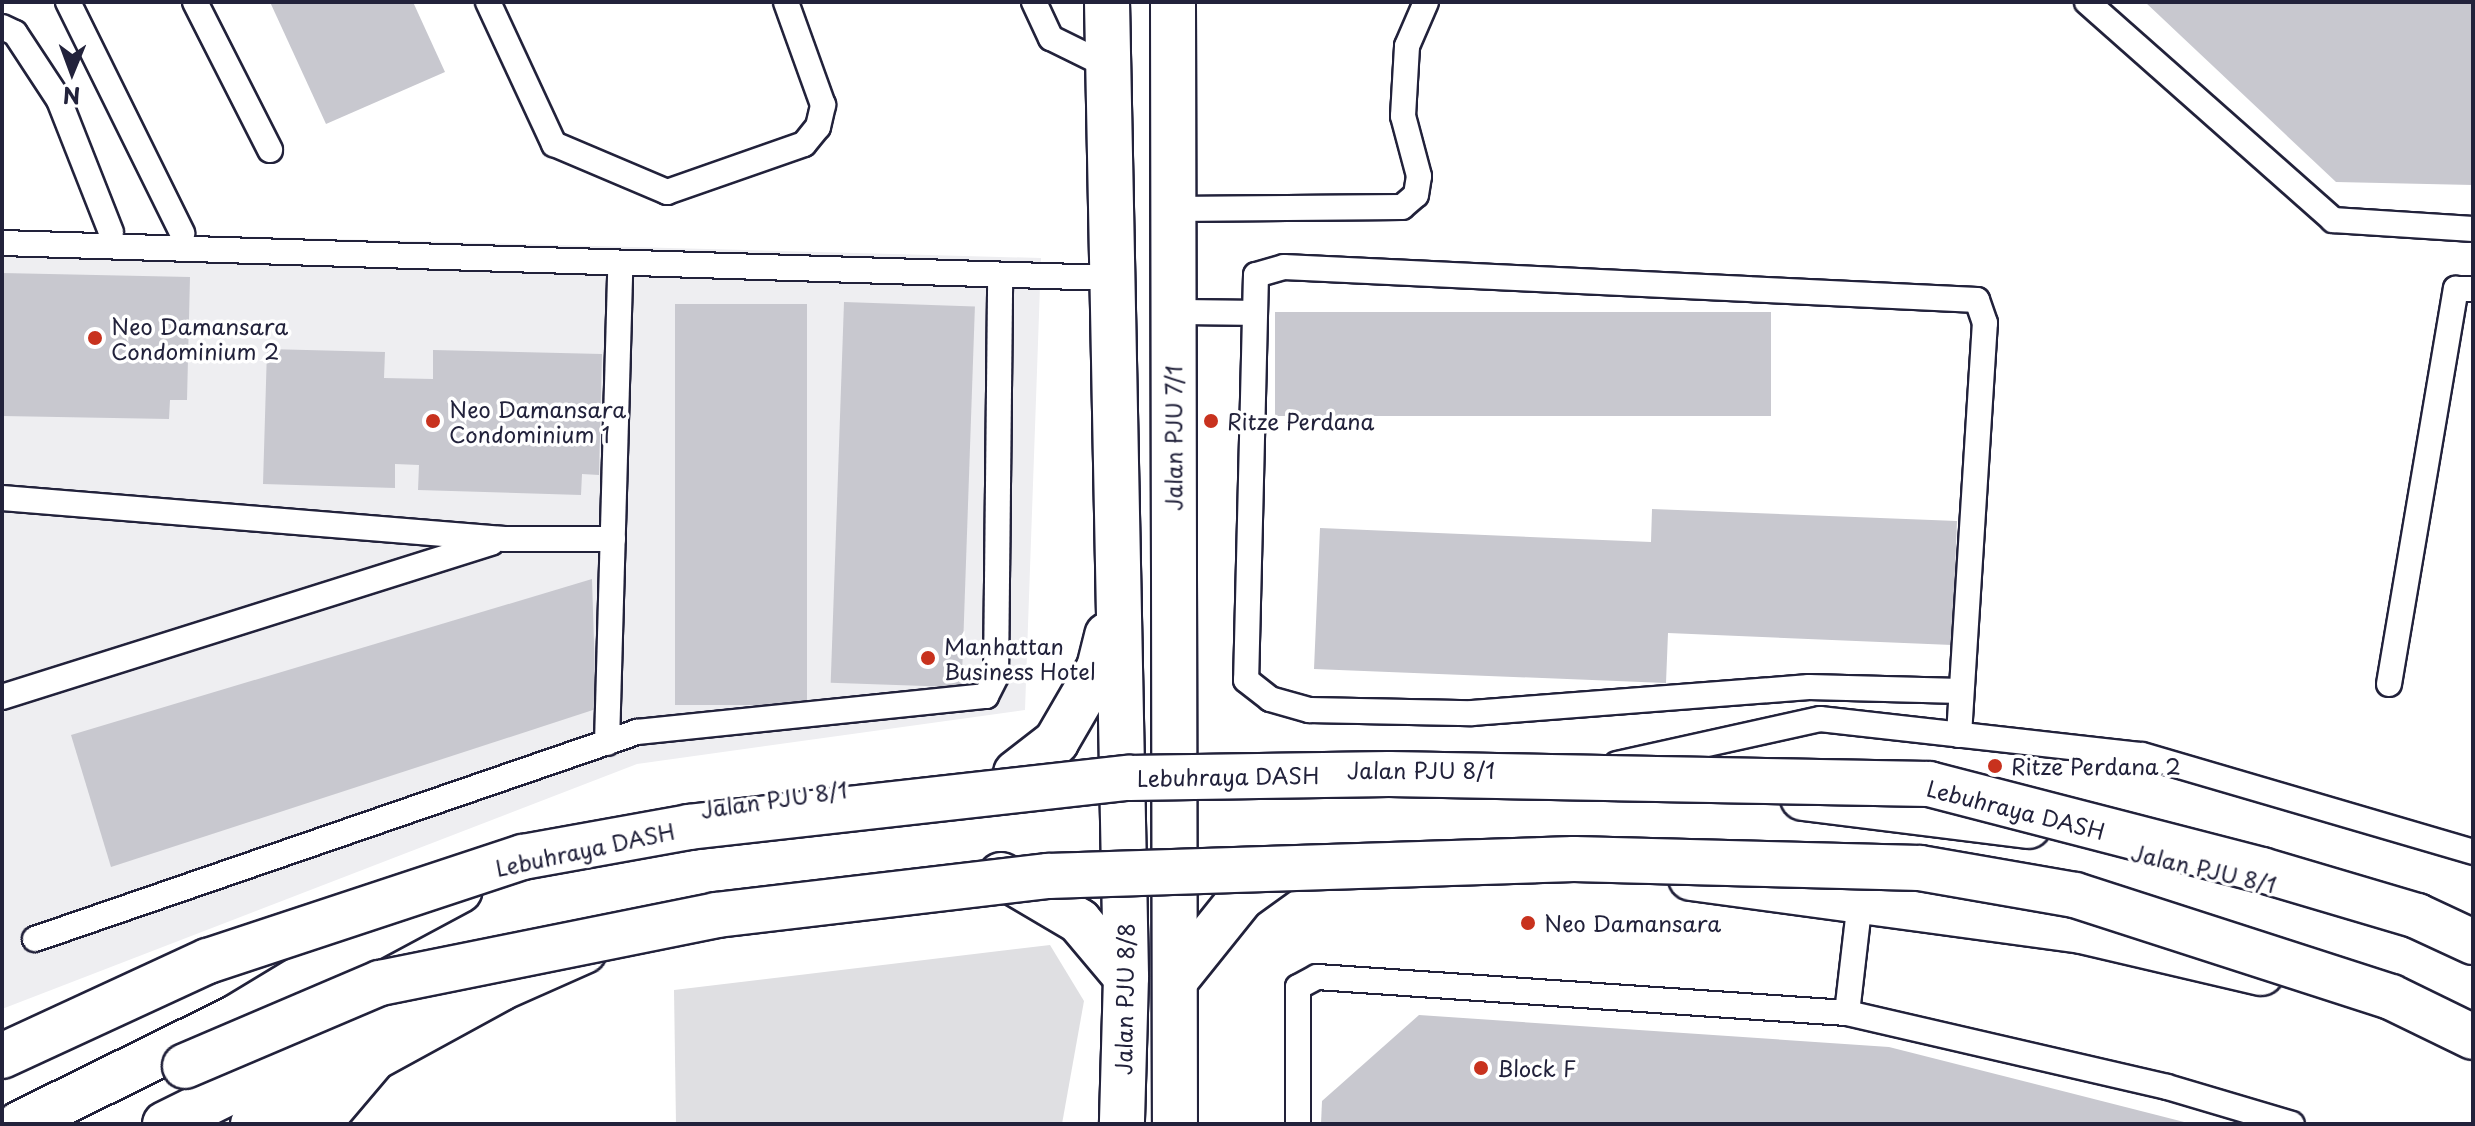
<!DOCTYPE html>
<style>
body{margin:0}
#map{position:relative;width:2475px;height:1126px;overflow:hidden;background:#fff;font-family:"Playpen Sans",sans-serif}
div>[style]{position:absolute}
.built>*{inset:0;background:#eeeef1}
.green>*{inset:0;background:#dfdfe2}
.building>*{inset:0;background:#c8c8cf;transform-origin:0 0}
.roads{filter:drop-shadow(2px 0 #22223b) drop-shadow(-2px 0 #22223b) drop-shadow(0 2px #22223b) drop-shadow(0 -2px #22223b)}
.lane>*{height:24px;margin:-12px;padding:0 12px;transform-origin:12px;border-radius:12px;background:#fff}
.secondary>*{height:44px;margin:-22px;padding:0 22px;transform-origin:22px;border-radius:22px;background:#fff}
.highway>*{height:44px;margin:-22px;padding:0 22px;transform-origin:22px;border-radius:22px;background:#fff}
.bridges{filter:drop-shadow(2px 0 #22223b) drop-shadow(-2px 0 #22223b) drop-shadow(0 2px #22223b) drop-shadow(0 -2px #22223b)}
.highway-bridge>*{height:44px;margin:-22px;padding:0 22px;transform-origin:22px;border-radius:22px;background:#fff}
.dots>*{width:22px;height:22px;translate:-50% -50%;box-sizing:border-box;border:4px solid #fff;border-radius:50%}
span{translate:-50% -50%;white-space:nowrap;text-align:center;line-height:1.15;-webkit-text-stroke:7px #fff;paint-order:stroke}
.poi-label{font-size:22px;color:#22223b}
.left{translate:0 -50%;text-align:left}
.street-label{font-size:22px;color:#22223b}
.frame{position:absolute;inset:0;border:4px solid #22223b;pointer-events:none}
.north{position:absolute;left:32px;top:32px;width:80px;height:80px;-webkit-text-stroke:6px #fff;paint-order:stroke;rotate:181deg;font-size:22px;font-weight:700;line-height:32px;text-align:center;color:#22223b}
.north::after{content:'';display:block;margin:auto;width:28px;height:36px;background:#22223b;clip-path:polygon(50% 0,100% 100%,50% 72%,0 100%)}
</style>
<div id="map">
<div class="built">
<i style="clip-path:polygon(2px 230px,1041px 258px,1025px 710px,637px 764px,2px 1009px)"></i>
</div>
<div class="green">
<i style="clip-path:polygon(1050px 945px,1084px 1001px,1062px 1124px,676px 1124px,674px 990px)"></i>
</div>
<div class="building">
<i style="clip-path:polygon(270px 2px,413px 2px,445px 72px,326px 124px)"></i>
<i style="clip-path:polygon(2145px 2px,2473px 2px,2473px 185px,2336px 182px)"></i>
<i style="clip-path:polygon(2px 273px,190px 277px,187px 400px,170px 400px,169px 419px,2px 416px)"></i>
<i style="left:844px;top:302px;width:131px;height:381px;rotate:2deg"></i>
<i style="left:675px;top:304px;width:132px;height:401px"></i>
<i style="left:1275px;top:312px;width:496px;height:104px"></i>
<i style="clip-path:polygon(267px 349px,385px 352px,384px 378px,433px 379px,433px 350px,602px 354px,599px 475px,582px 474px,581px 495px,418px 490px,419px 465px,395px 464px,395px 488px,263px 484px)"></i>
<i style="clip-path:polygon(1652px 509px,1957px 521px,1952px 645px,1668px 633px,1666px 683px,1314px 669px,1320px 528px,1651px 542px)"></i>
<i style="clip-path:polygon(592px 579px,596px 709px,111px 867px,71px 735px)"></i>
<i style="clip-path:polygon(1419px 1015px,1889px 1047px,2192px 1124px,1321px 1124px,1322px 1101px)"></i>
</div>
<div class="roads">
<div class="lane">
<i style="left:68px;top:2px;width:258px;rotate:63.7deg"></i>
<i style="left:195px;top:2px;width:166px;rotate:63.1deg"></i>
<i style="left:488px;top:2px;width:157px;rotate:65.1deg"></i>
<i style="left:554px;top:144px;width:123px;rotate:23deg"></i>
<i style="left:667px;top:192px;width:145px;rotate:-19.3deg"></i>
<i style="left:804px;top:144px;width:22px;rotate:-51deg"></i>
<i style="left:818px;top:127px;width:23px;rotate:-77deg"></i>
<i style="left:823px;top:105px;width:109px;rotate:-109.8deg"></i>
<i style="left:1034px;top:2px;width:40px;rotate:65deg"></i>
<i style="left:1051px;top:38px;width:64px;rotate:26.2deg"></i>
<i style="left:2087px;top:2px;width:329px;rotate:41.5deg"></i>
<i style="left:2333px;top:220px;width:140px;rotate:3.7deg"></i>
<i style="left:2px;top:27px;width:14px;rotate:25deg"></i>
<i style="left:15px;top:33px;width:80px;rotate:56.7deg"></i>
<i style="left:59px;top:100px;width:142px;rotate:68.5deg"></i>
<i style="left:1172px;top:209px;width:230px;rotate:-0.5deg"></i>
<i style="left:1402px;top:207px;width:18px;rotate:-41deg"></i>
<i style="left:1416px;top:195px;width:19px;rotate:-81deg"></i>
<i style="left:1419px;top:176px;width:62px;rotate:-104.9deg"></i>
<i style="left:1403px;top:116px;width:70px;rotate:-86.7deg"></i>
<i style="left:1407px;top:46px;width:48px;rotate:-66.6deg"></i>
<i style="left:2px;top:243px;width:1109px;rotate:1.81deg"></i>
<i style="left:1173px;top:312px;width:78px;rotate:0.7deg"></i>
<i style="left:2px;top:498px;width:504px;rotate:4.67deg"></i>
<i style="left:504px;top:539px;width:109px"></i>
<i style="left:2389px;top:684px;width:401px;rotate:-80.4deg"></i>
<i style="left:2456px;top:289px;width:17px"></i>
<i style="left:2px;top:697px;width:513px;rotate:-17.48deg"></i>
<i style="left:1959px;top:735px;width:413px;rotate:-86.4deg"></i>
<i style="left:1985px;top:323px;width:24px;rotate:-109deg"></i>
<i style="left:1977px;top:300px;width:694px;rotate:-177.27deg"></i>
<i style="left:1284px;top:267px;width:29px;rotate:164deg"></i>
<i style="left:1256px;top:275px;width:405px;rotate:91.4deg"></i>
<i style="left:1246px;top:680px;width:31px;rotate:38deg"></i>
<i style="left:1270px;top:699px;width:41px;rotate:15.8deg"></i>
<i style="left:1309px;top:710px;width:163px;rotate:1.1deg"></i>
<i style="left:1472px;top:713px;width:338px;rotate:-4.4deg"></i>
<i style="left:1809px;top:687px;width:152px;rotate:1.5deg"></i>
<i style="left:607px;top:743px;width:479px;rotate:-88.4deg"></i>
<i style="left:1617px;top:764px;width:208px;rotate:-12.5deg"></i>
<i style="left:1820px;top:719px;width:324px;rotate:6.4deg"></i>
<i style="left:2142px;top:755px;width:345px;rotate:16.3deg"></i>
<i style="left:35px;top:939px;width:637px;rotate:-18.98deg"></i>
<i style="left:637px;top:732px;width:351px;rotate:-5.9deg"></i>
<i style="left:986px;top:696px;width:22px;rotate:-63deg"></i>
<i style="left:996px;top:676px;width:401px;rotate:-89.4deg"></i>
<i style="left:1847px;top:1013px;width:114px;rotate:-83.4deg"></i>
<i style="left:1298px;top:1124px;width:137px;rotate:-90deg"></i>
<i style="left:1298px;top:987px;width:21px;rotate:-28deg"></i>
<i style="left:1317px;top:977px;width:531px;rotate:3.89deg"></i>
<i style="left:1847px;top:1013px;width:328px;rotate:13deg"></i>
<i style="left:2167px;top:1087px;width:130px;rotate:16.5deg"></i>
</div>
<div class="secondary">
<i style="left:1107px;top:2px;width:975px;rotate:88.88deg"></i>
<i style="left:1126px;top:977px;width:147px;rotate:91.6deg"></i>
<i style="left:1173px;top:2px;width:1122px;rotate:89.9deg"></i>
<i style="left:1016px;top:773px;width:51px;rotate:-37.8deg"></i>
<i style="left:1056px;top:742px;width:86px;rotate:-59.8deg"></i>
<i style="left:1099px;top:668px;width:34px;rotate:-76deg"></i>
<i style="left:1803px;top:798px;width:227px;rotate:7.1deg"></i>
<i style="left:1001px;top:875px;width:91px;rotate:30.5deg"></i>
<i style="left:1079px;top:921px;width:73px;rotate:50deg"></i>
<i style="left:1691px;top:878px;width:395px;rotate:7.7deg"></i>
<i style="left:2082px;top:931px;width:184px;rotate:13.2deg"></i>
<i style="left:1177px;top:978px;width:102px;rotate:-51.3deg"></i>
<i style="left:1241px;top:898px;width:44px;rotate:-35.8deg"></i>
<i style="left:305px;top:986px;width:38px;rotate:-45deg"></i>
<i style="left:332px;top:959px;width:145px;rotate:-28.3deg"></i>
<i style="left:253px;top:1124px;width:283px;rotate:-28.7deg"></i>
<i style="left:501px;top:988px;width:91px;rotate:-24deg"></i>
</div>
<div class="highway">
<i style="left:19px;top:1124px;width:242px;rotate:-26.2deg"></i>
<i style="left:236px;top:1017px;width:112px;rotate:-31.1deg"></i>
<i style="left:165px;top:1124px;width:345px;rotate:-26.3deg"></i>
<i style="left:318px;top:1124px;width:96px;rotate:-49.7deg"></i>
</div>
</div>
<div class="bridges">
<div class="highway-bridge">
<i style="left:2px;top:1056px;width:227px;rotate:-24.8deg"></i>
<i style="left:208px;top:961px;width:332px;rotate:-18.3deg"></i>
<i style="left:523px;top:857px;width:169px;rotate:-10.2deg"></i>
<i style="left:689px;top:827px;width:443px;rotate:-6.4deg"></i>
<i style="left:1129px;top:778px;width:260px;rotate:-0.9deg"></i>
<i style="left:1389px;top:774px;width:540px;rotate:1.06deg"></i>
<i style="left:1929px;top:784px;width:344px;rotate:14.5deg"></i>
<i style="left:2262px;top:870px;width:162px;rotate:16.5deg"></i>
<i style="left:2417px;top:916px;width:62px;rotate:24.9deg"></i>
<i style="left:185px;top:1066px;width:212px;rotate:-23.1deg"></i>
<i style="left:380px;top:983px;width:343px;rotate:-11.4deg"></i>
<i style="left:716px;top:915px;width:334px;rotate:-6.7deg"></i>
<i style="left:1048px;top:876px;width:526px;rotate:-1.85deg"></i>
<i style="left:1574px;top:859px;width:346px;rotate:1.5deg"></i>
<i style="left:1920px;top:868px;width:157px;rotate:9.9deg"></i>
<i style="left:2075px;top:895px;width:332px;rotate:17.9deg"></i>
<i style="left:2391px;top:997px;width:91px;rotate:26deg"></i>
</div>
</div>
<div class="dots">
<i style="left:95px;top:338px;background:#c8321e"></i>
<i style="left:433px;top:421px;background:#c8321e"></i>
<i style="left:1211px;top:421px;background:#c8321e"></i>
<i style="left:928px;top:658px;background:#c8321e"></i>
<i style="left:1995px;top:766px;background:#c8321e"></i>
<i style="left:1528px;top:923px;background:#c8321e"></i>
<i style="left:1481px;top:1068px;background:#c8321e"></i>
</div>
<div class="poi-label">
<span class="left" style="left:111px;top:338px">Neo Damansara<br>Condominium 2</span>
<span class="left" style="left:449px;top:421px">Neo Damansara<br>Condominium 1</span>
<span class="left" style="left:1227px;top:421px">Ritze Perdana</span>
<span class="left" style="left:944px;top:658px">Manhattan<br>Business Hotel</span>
<span class="left" style="left:2011px;top:766px">Ritze Perdana 2</span>
<span class="left" style="left:1544px;top:923px">Neo Damansara</span>
<span class="left" style="left:1497px;top:1068px">Block F</span>
</div>
<div class="street-label">
<span style="left:1173px;top:438px;rotate:-90deg">Jalan PJU 7/1</span>
<span style="left:1421px;top:770px">Jalan PJU 8/1</span>
<span style="left:1228px;top:776px;rotate:-1deg">Lebuhraya DASH</span>
<span style="left:774px;top:799px;rotate:-8deg">Jalan PJU 8/1</span>
<span style="left:2016px;top:809px;rotate:14deg">Lebuhraya DASH</span>
<span style="left:585px;top:849px;rotate:-12deg">Lebuhraya DASH</span>
<span style="left:2204px;top:868px;rotate:13deg">Jalan PJU 8/1</span>
<span style="left:1124px;top:999px;rotate:-89deg">Jalan PJU 8/8</span>
</div>
<div class="frame"></div>
<div class="north">N</div>
</div>
